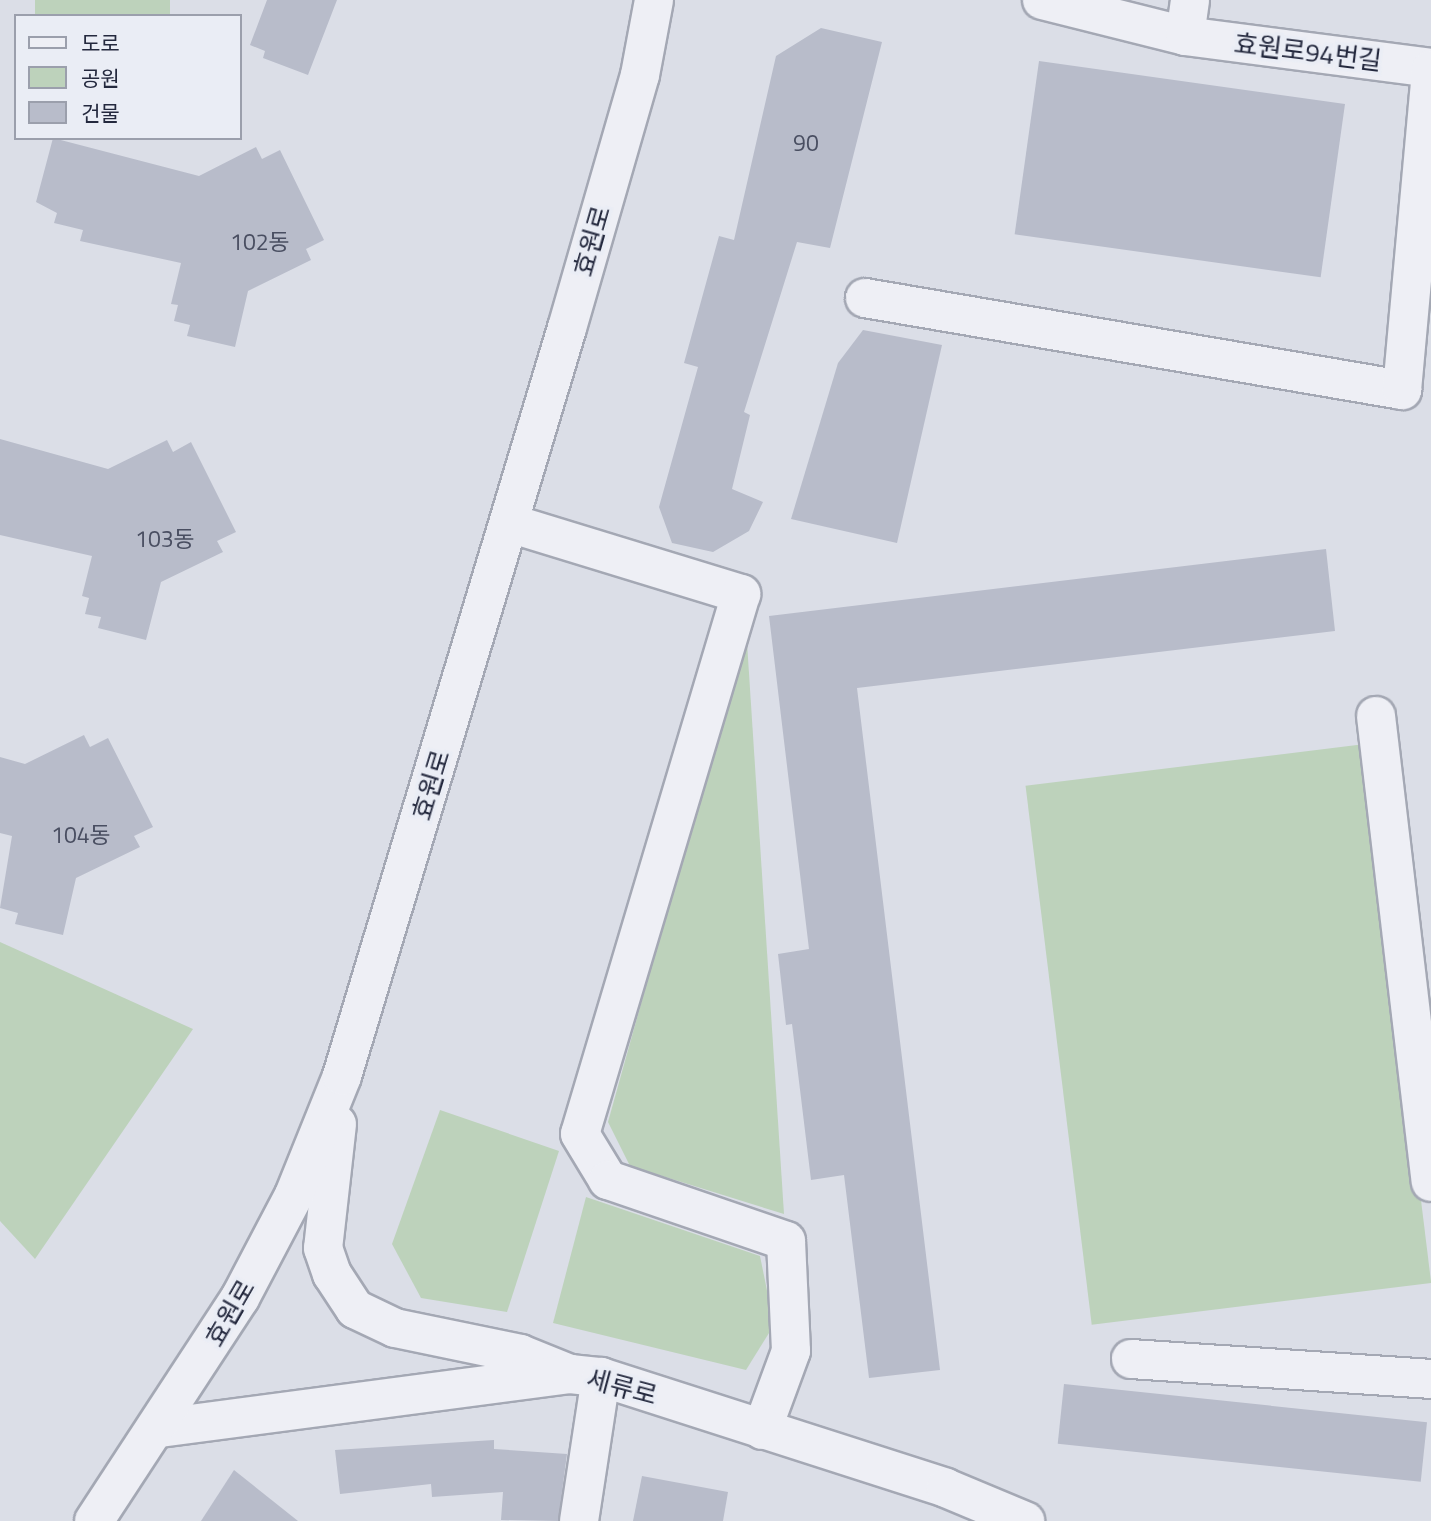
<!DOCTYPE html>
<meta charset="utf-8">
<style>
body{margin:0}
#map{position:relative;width:1431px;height:1521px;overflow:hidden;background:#dbdee7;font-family:"Titillium Web","Noto Sans KR",sans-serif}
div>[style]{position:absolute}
.green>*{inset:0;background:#bdd2bb;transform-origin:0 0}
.building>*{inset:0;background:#b8bcca;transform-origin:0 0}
.roads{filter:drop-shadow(2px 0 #a4a8b4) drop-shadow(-2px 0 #a4a8b4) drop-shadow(0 2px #a4a8b4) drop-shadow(0 -2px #a4a8b4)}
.minor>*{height:38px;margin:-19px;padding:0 19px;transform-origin:19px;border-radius:19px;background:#eeeff5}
span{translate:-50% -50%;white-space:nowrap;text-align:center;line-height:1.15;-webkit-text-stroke:7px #eaedf5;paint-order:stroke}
.number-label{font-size:23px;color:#494e61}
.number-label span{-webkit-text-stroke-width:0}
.street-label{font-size:26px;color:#24293e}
.legend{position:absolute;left:14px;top:14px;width:228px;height:126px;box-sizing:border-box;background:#eaedf5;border:2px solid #9b9fac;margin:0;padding:9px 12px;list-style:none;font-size:21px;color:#24293e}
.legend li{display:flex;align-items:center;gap:14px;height:35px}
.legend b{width:35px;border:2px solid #9b9fac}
</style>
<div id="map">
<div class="green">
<i style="left:35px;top:0;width:135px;height:17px"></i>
<i style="clip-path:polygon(746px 627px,784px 1214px,630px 1166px,608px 1122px)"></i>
<i style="left:1365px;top:744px;width:543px;height:342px;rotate:83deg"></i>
<i style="clip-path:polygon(0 942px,193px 1029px,35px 1259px,0 1221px)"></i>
<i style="clip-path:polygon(440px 1110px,559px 1151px,507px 1312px,421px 1298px,392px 1244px)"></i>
<i style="clip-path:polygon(586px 1197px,760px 1256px,774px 1325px,746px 1370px,553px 1323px)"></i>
</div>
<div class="building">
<i style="clip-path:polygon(267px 0,337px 0,308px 75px,263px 58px,265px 51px,250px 45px)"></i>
<i style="clip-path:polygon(821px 28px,882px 42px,830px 248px,797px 242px,744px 412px,750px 415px,732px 489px,763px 502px,749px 531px,713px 552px,672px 543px,659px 507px,698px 367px,684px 363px,719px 236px,734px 240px,776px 56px)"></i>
<i style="left:1039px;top:61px;width:309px;height:175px;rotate:8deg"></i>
<i style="clip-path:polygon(53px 138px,199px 176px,256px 147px,262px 159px,280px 150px,324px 240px,306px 249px,311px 260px,248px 291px,235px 347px,187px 336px,190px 325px,174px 321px,178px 305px,171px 304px,181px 263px,80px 241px,83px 230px,54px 223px,57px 213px,36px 202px)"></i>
<i style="clip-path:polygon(863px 330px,942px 345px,897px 543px,791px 519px,838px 363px)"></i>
<i style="clip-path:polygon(0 439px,108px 469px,167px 440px,173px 452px,191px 442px,236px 532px,217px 541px,223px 552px,161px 582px,146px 640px,98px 628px,101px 617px,85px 614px,89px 598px,82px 596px,92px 556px,0 535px)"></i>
<i style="clip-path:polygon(1326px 549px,1335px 631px,857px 688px,940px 1370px,869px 1378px,844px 1175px,811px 1180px,792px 1024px,786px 1025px,778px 954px,809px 949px,769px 616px)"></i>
<i style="clip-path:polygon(84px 735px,90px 747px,108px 738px,153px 827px,134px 836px,140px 847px,76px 878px,63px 935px,15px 924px,18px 913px,0 908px,12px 836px,0 833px,0 757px,25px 764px)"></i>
<i style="left:1064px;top:1384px;width:365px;height:60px;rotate:6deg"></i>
<i style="clip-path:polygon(494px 1440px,494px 1449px,567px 1454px,558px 1521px,501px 1520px,503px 1492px,432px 1497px,431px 1484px,340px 1494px,335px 1450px)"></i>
<i style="clip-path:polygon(234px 1470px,298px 1521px,201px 1521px)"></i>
<i style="clip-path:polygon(642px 1476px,728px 1492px,723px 1521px,633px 1521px)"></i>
</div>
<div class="roads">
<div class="minor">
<i style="left:1042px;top:0;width:147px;rotate:14.1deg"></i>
<i style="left:1185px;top:36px;width:248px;rotate:7.4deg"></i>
<i style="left:1185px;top:36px;width:36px;rotate:-82deg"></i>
<i style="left:865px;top:298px;width:545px;rotate:9.72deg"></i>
<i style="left:1402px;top:390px;width:322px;rotate:-84.8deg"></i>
<i style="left:509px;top:523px;width:243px;rotate:17deg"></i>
<i style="left:741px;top:594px;width:563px;rotate:106.6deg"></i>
<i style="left:580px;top:1134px;width:54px;rotate:58.7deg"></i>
<i style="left:608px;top:1180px;width:188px;rotate:18.9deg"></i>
<i style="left:786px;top:1241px;width:110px;rotate:87.4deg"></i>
<i style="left:791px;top:1351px;width:84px;rotate:110.2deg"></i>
<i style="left:1376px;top:716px;width:469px;rotate:83.3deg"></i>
<i style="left:337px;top:1124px;width:125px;rotate:96.4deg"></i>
<i style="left:323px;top:1248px;width:28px;rotate:71deg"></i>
<i style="left:332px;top:1274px;width:42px;rotate:56.7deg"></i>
<i style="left:355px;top:1309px;width:44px;rotate:25.4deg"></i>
<i style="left:395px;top:1328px;width:128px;rotate:11.7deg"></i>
<i style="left:520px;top:1354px;width:54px;rotate:21.8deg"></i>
<i style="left:1131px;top:1359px;width:301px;rotate:3.8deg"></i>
<i style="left:160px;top:1428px;width:414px;rotate:-7.5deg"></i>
<i style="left:570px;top:1374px;width:31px;rotate:6deg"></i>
<i style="left:601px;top:1377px;width:362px;rotate:17.8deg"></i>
<i style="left:946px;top:1488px;width:86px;rotate:22.7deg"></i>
<i style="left:94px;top:1521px;width:267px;rotate:-56.8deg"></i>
<i style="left:240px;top:1298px;width:116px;rotate:-62.3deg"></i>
<i style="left:294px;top:1195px;width:128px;rotate:-68deg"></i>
<i style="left:342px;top:1076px;width:781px;rotate:-73.26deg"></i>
<i style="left:567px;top:328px;width:263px;rotate:-73.9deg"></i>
<i style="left:640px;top:75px;width:76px;rotate:-79.4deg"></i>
<i style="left:579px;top:1521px;width:146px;rotate:-81.3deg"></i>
</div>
</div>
<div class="number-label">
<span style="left:806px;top:143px">90</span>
<span style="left:260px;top:242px">102동</span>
<span style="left:165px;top:539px">103동</span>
<span style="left:81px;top:835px">104동</span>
</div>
<div class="street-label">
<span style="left:1308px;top:52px;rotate:7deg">효원로94번길</span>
<span style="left:592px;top:241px;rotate:-74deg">효원로</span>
<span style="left:431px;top:785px;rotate:-73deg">효원로</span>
<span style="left:230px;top:1313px;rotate:-60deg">효원로</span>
<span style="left:622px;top:1387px;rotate:15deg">세류로</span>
</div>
<ul class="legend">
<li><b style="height:9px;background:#eeeff5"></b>도로</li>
<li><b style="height:19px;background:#bdd2bb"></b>공원</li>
<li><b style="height:19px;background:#b8bcca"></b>건물</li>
</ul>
</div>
